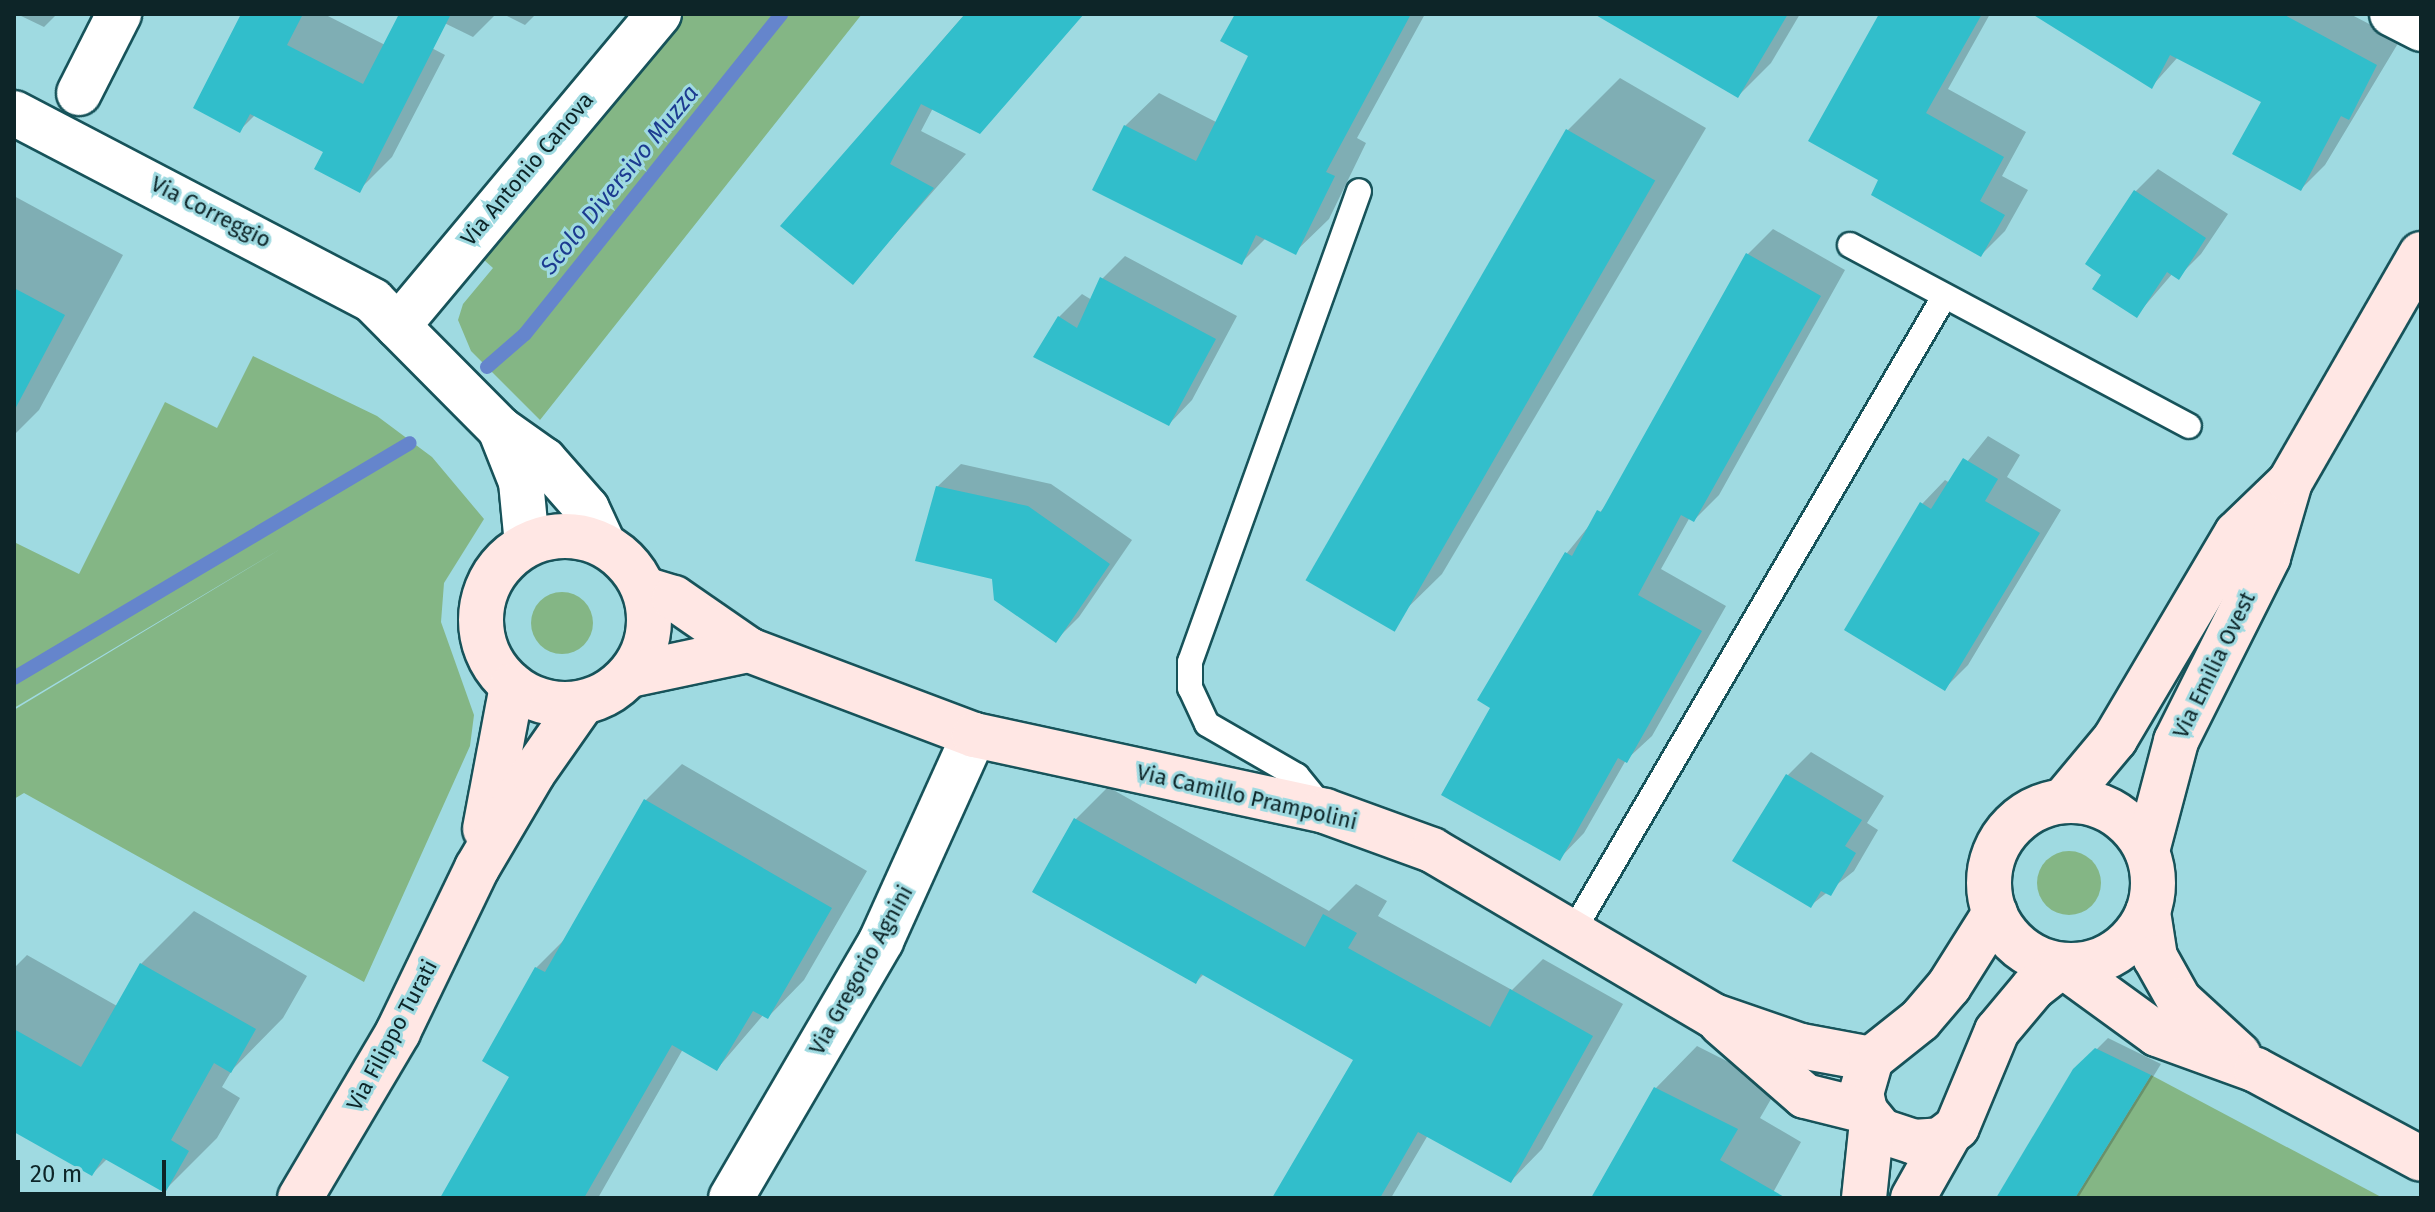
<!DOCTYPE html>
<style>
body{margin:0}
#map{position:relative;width:2435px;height:1212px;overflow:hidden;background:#9fdae1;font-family:"Fira Sans",sans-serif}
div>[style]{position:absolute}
.green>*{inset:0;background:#84b685}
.round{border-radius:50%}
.shadow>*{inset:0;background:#0003}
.stream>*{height:14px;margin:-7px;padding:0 7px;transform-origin:7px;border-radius:7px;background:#6585cc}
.building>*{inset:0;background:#31becb;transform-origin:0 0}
.roads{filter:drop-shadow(2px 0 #17535a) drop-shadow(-2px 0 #17535a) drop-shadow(0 2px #17535a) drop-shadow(0 -2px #17535a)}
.lane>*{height:24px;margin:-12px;padding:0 12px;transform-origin:12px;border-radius:12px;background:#fff}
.street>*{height:44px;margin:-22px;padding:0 22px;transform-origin:22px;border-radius:22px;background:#fff}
.secondary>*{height:44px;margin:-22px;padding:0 22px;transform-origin:22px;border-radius:22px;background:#ffe7e4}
.secondary>.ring{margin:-22px;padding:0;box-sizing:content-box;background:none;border:44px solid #ffe7e4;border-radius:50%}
span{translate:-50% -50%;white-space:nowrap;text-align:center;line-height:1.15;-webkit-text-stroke:6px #9fdae1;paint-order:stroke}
.street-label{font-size:22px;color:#0d2528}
.water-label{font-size:24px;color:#1c3b90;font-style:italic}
.frame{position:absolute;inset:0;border:16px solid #0d2528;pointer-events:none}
.scale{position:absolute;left:16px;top:1160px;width:150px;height:36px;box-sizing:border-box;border:4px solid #0d2528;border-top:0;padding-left:10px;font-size:24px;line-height:28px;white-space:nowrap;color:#0d2528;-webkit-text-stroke:6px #9fdae1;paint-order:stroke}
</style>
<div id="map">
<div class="green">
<i style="clip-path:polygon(683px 14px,862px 14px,540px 420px,471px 351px,458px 320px,463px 304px,493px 268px,483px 259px)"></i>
<i style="clip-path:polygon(253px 356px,377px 416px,432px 457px,484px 519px,444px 583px,441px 622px,474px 715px,470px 746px,364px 982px,24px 793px,14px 799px,14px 710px,282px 548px,14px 708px,14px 542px,79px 574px,165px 402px,217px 428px)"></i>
<i class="round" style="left:531px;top:592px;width:62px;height:62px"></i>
<i class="round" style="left:2037px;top:851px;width:64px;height:64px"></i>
<i style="clip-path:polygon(2151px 1075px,2383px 1198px,2075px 1198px)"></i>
</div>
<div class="shadow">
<i style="clip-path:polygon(17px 14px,57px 14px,44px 27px)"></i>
<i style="clip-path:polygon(243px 14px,324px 14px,393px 49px,407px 35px,445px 55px,392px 157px,359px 190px,326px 151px,255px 115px,240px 130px)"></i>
<i style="clip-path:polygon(426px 14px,496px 14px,473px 37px)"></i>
<i style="clip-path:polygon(503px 14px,536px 14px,525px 25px)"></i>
<i style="clip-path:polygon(965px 14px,1080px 14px,980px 131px,933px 108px,921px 131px,966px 154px,853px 282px,783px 226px)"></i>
<i style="clip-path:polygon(1238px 14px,1425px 14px,1357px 138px,1366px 143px,1329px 219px,1295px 252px,1266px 238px,1241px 263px,1125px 126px,1159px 93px,1218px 123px,1251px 56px)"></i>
<i style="clip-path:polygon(1598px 14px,1800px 14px,1771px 63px,1738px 96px)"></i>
<i style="clip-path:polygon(1881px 14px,1990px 14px,1948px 89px,2026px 132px,2002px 176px,2028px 190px,2005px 231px,1981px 255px,1881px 180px)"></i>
<i style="clip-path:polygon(2037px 14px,2350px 14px,2400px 40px,2325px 165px,2301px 189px,2264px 101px,2178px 57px,2152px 86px)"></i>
<i style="clip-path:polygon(1620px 78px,1706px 128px,1442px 574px,1389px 626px,1567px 131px)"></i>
<i style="clip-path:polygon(2158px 169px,2228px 214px,2201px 254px,2178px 277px,2173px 273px,2136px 316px,2104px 274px,2135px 192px)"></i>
<i style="clip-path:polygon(14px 196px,123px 255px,39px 410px,14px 435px)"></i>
<i style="clip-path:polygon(1773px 229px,1845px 270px,1719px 495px,1694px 520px,1690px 517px,1661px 569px,1726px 606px,1652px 736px,1626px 760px,1584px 833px,1559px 859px,1493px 707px,1567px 553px,1610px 500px,1748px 254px)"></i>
<i style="clip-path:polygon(1125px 256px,1237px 316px,1192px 400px,1169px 424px,1036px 357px,1059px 317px,1082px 294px,1092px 300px,1102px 279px)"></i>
<i style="clip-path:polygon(1988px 436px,2020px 455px,2007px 477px,2061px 510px,1968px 665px,1945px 688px,1922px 504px,1945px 480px,1950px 483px)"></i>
<i style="clip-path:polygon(961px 464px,1051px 484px,1132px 540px,1079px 617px,1056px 640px,994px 578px,937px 487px)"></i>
<i style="clip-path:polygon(1811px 752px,1884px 796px,1867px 823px,1878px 830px,1854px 871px,1810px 906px,1788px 775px)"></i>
<i style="clip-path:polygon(682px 764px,867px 871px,804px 980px,768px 1017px,764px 1014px,717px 1069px,683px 1049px,598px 1198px,442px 1198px,511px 1077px,536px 968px,568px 936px,646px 800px)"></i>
<i style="clip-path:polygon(1108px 787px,1329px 911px,1356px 884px,1387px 901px,1378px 916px,1512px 990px,1543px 959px,1623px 1004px,1542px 1149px,1511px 1181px,1428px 1135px,1391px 1198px,1274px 1198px,1356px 1059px,1204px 974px,1196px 982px,1035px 891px,1076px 819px)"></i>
<i style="clip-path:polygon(194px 911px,307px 976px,283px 1018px,232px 1070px,222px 1087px,240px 1098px,217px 1138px,165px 1190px,108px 1158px,92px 1174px,14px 1130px,14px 968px,27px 955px,117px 1006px,141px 964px)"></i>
<i style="clip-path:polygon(2108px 1038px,2161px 1064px,2078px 1198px,2027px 1198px,2075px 1071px)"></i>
<i style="clip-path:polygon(1697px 1046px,1778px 1087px,1760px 1118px,1801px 1142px,1770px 1198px,1607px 1198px,1597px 1192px,1656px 1088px)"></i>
</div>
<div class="stream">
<i style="left:487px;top:367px;width:50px;rotate:-41deg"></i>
<i style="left:525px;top:334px;width:410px;rotate:-51.3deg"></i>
<i style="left:14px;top:678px;width:460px;rotate:-30.7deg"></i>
</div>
<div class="building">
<i style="clip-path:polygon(241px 14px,303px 14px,287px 45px,363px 84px,399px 14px,451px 14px,360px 193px,314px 169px,323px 152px,250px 114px,240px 133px,193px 108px)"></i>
<i style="clip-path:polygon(965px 14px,1084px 14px,980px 134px,921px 104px,890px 164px,934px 188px,853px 285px,780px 226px)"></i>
<i style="clip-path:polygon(1235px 14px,1411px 14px,1326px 172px,1335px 176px,1296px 255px,1256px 235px,1242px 265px,1092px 190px,1124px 125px,1196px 161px,1248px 56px,1220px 41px)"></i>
<i style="clip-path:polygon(1594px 14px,1788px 14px,1738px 98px)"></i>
<i style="clip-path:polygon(1879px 14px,1982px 14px,1926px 113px,2004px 157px,1980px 201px,2005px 215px,1981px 257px,1871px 195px,1878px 180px,1808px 141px)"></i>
<i style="clip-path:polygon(2032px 14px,2283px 14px,2377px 65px,2349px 120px,2341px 116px,2301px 191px,2232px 154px,2261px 102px,2170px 55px,2152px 89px)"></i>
<i style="left:1566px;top:129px;width:103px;height:521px;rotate:30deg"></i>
<i style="clip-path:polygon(2134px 190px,2206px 238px,2179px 280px,2167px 272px,2137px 318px,2092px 289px,2101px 275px,2085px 264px)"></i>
<i style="clip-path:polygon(1746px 253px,1821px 296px,1694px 522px,1681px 515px,1638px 595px,1702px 631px,1627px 763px,1618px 758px,1560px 861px,1441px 795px,1490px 708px,1477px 700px,1565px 552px,1572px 556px,1597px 510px,1601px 512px)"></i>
<i style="clip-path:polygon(1100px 277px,1216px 339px,1169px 426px,1033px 357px,1058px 316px,1077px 328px)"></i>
<i style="clip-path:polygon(14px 288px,65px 315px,14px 411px)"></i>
<i style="clip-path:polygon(1963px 458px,1998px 479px,1985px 501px,2040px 533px,1945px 691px,1844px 630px,1920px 502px,1931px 509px)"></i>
<i style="clip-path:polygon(936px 486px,1028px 506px,1110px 564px,1056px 643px,994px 600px,992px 579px,915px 561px)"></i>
<i style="clip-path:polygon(1786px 774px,1862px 820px,1845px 846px,1856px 853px,1831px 896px,1821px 891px,1811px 908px,1732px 861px)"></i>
<i style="clip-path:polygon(644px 799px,832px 908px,768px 1019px,753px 1011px,717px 1071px,672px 1045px,584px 1198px,440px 1198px,509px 1077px,482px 1061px,535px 967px,545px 972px)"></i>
<i style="clip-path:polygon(1074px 818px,1305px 947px,1323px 914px,1357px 933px,1348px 948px,1490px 1027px,1510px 989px,1593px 1036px,1511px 1183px,1418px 1132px,1380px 1198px,1272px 1198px,1353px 1060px,1201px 974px,1196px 984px,1032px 892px)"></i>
<i style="clip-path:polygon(140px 963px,256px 1029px,231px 1073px,214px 1063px,171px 1140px,189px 1151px,165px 1193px,103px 1158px,92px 1176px,14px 1132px,14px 1029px,81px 1067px)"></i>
<i style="clip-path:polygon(2095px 1048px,2151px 1075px,2075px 1198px,1996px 1198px,2073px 1069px)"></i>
<i style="clip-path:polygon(1654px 1087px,1738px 1129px,1720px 1160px,1786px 1198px,1591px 1198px)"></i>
</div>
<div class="roads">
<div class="lane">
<i style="left:1850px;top:245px;width:384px;rotate:28.1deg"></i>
<i style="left:1324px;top:809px;width:43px;rotate:-129.3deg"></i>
<i style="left:1297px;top:776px;width:104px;rotate:-150deg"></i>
<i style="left:1207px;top:724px;width:40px;rotate:-115deg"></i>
<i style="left:1190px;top:688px;width:26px;rotate:-90deg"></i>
<i style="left:1190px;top:662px;width:500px;rotate:-70.26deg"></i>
<i style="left:1572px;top:933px;width:737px;rotate:-59.68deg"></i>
</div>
<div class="street">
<i style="left:2392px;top:14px;width:33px;rotate:27deg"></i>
<i style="left:79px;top:93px;width:89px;rotate:-63.1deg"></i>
<i style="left:14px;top:113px;width:405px;rotate:27.6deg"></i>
<i style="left:373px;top:301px;width:180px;rotate:45.2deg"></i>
<i style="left:500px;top:429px;width:54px;rotate:35.2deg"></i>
<i style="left:544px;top:460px;width:65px;rotate:48.7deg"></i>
<i style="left:587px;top:509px;width:38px;rotate:65deg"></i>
<i style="left:398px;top:326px;width:407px;rotate:-50.1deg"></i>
<i style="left:500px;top:429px;width:57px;rotate:68.4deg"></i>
<i style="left:521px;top:482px;width:62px;rotate:84.5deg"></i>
<i style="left:731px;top:1198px;width:298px;rotate:-59.7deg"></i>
<i style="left:881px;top:941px;width:226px;rotate:-65.7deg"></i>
</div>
<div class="secondary">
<i class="ring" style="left:481px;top:536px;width:124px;height:124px"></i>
<i style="left:644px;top:589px;width:31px;rotate:17deg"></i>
<i style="left:674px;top:598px;width:91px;rotate:34.7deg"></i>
<i style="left:749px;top:650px;width:241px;rotate:20.7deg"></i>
<i style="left:974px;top:735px;width:359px;rotate:12.2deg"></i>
<i style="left:1325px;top:811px;width:114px;rotate:20deg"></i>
<i style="left:1432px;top:850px;width:327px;rotate:30.5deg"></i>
<i style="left:1714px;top:1016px;width:92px;rotate:19deg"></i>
<i style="left:1801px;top:1046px;width:71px;rotate:10.5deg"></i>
<i style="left:630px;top:675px;width:122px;rotate:-11.9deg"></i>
<i style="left:2064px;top:800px;width:80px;rotate:-50.1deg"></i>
<i style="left:2115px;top:739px;width:239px;rotate:-59.4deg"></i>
<i style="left:2237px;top:533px;width:72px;rotate:-43.9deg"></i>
<i class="ring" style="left:1989px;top:801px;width:120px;height:120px"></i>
<i style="left:485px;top:829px;width:146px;rotate:-79.3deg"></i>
<i style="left:2147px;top:851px;width:114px;rotate:-75.2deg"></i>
<i style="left:2176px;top:741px;width:206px;rotate:-63.4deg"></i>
<i style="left:2268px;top:557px;width:78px;rotate:-73.7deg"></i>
<i style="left:2290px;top:482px;width:263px;rotate:-60.1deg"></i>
<i style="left:2148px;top:912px;width:46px;rotate:81.2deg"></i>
<i style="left:2155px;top:957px;width:49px;rotate:60.8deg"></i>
<i style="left:2179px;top:1000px;width:81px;rotate:42.5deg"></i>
<i style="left:1995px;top:913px;width:86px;rotate:122.2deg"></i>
<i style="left:1949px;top:986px;width:45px;rotate:130.5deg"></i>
<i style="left:1920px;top:1020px;width:63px;rotate:141.5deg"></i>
<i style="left:1871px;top:1059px;width:35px;rotate:106deg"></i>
<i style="left:1861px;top:1093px;width:18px;rotate:77deg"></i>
<i style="left:1865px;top:1111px;width:26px;rotate:51deg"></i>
<i style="left:1881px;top:1131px;width:35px;rotate:18deg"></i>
<i style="left:1914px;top:1142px;width:26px;rotate:-4deg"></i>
<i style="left:1940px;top:1140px;width:21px;rotate:-37deg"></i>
<i style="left:1957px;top:1127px;width:104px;rotate:-67.4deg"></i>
<i style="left:1997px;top:1031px;width:56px;rotate:-50.1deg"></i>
<i style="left:2033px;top:988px;width:37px;rotate:-38deg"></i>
<i style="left:2062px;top:965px;width:117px;rotate:36deg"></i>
<i style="left:2157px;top:1034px;width:105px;rotate:20deg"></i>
<i style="left:2256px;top:1070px;width:187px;rotate:28.3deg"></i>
<i style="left:1721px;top:1023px;width:111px;rotate:41deg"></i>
<i style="left:1805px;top:1096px;width:62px;rotate:14deg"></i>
<i style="left:300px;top:1198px;width:193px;rotate:-59.4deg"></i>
<i style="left:398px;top:1032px;width:182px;rotate:-64.3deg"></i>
<i style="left:477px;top:868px;width:110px;rotate:-59.5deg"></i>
<i style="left:533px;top:773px;width:85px;rotate:-55deg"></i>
<i style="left:1864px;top:1198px;width:76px;rotate:-84deg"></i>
<i style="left:1913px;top:1198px;width:71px;rotate:-60.6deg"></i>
</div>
</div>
<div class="street-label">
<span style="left:527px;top:169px;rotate:-50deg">Via Antonio Canova</span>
<span style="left:211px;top:212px;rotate:27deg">Via Correggio</span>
<span style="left:2214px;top:665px;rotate:-64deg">Via Emilia Ovest</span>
<span style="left:1247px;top:797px;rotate:13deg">Via Camillo Prampolini</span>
<span style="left:861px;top:970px;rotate:-61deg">Via Gregorio Agnini</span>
<span style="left:392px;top:1035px;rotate:-62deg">Via Filippo Turati</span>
</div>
<div class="water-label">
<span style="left:620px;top:180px;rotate:-51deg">Scolo Diversivo Muzza</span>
</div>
<div class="frame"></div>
<div class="scale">20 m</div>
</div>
